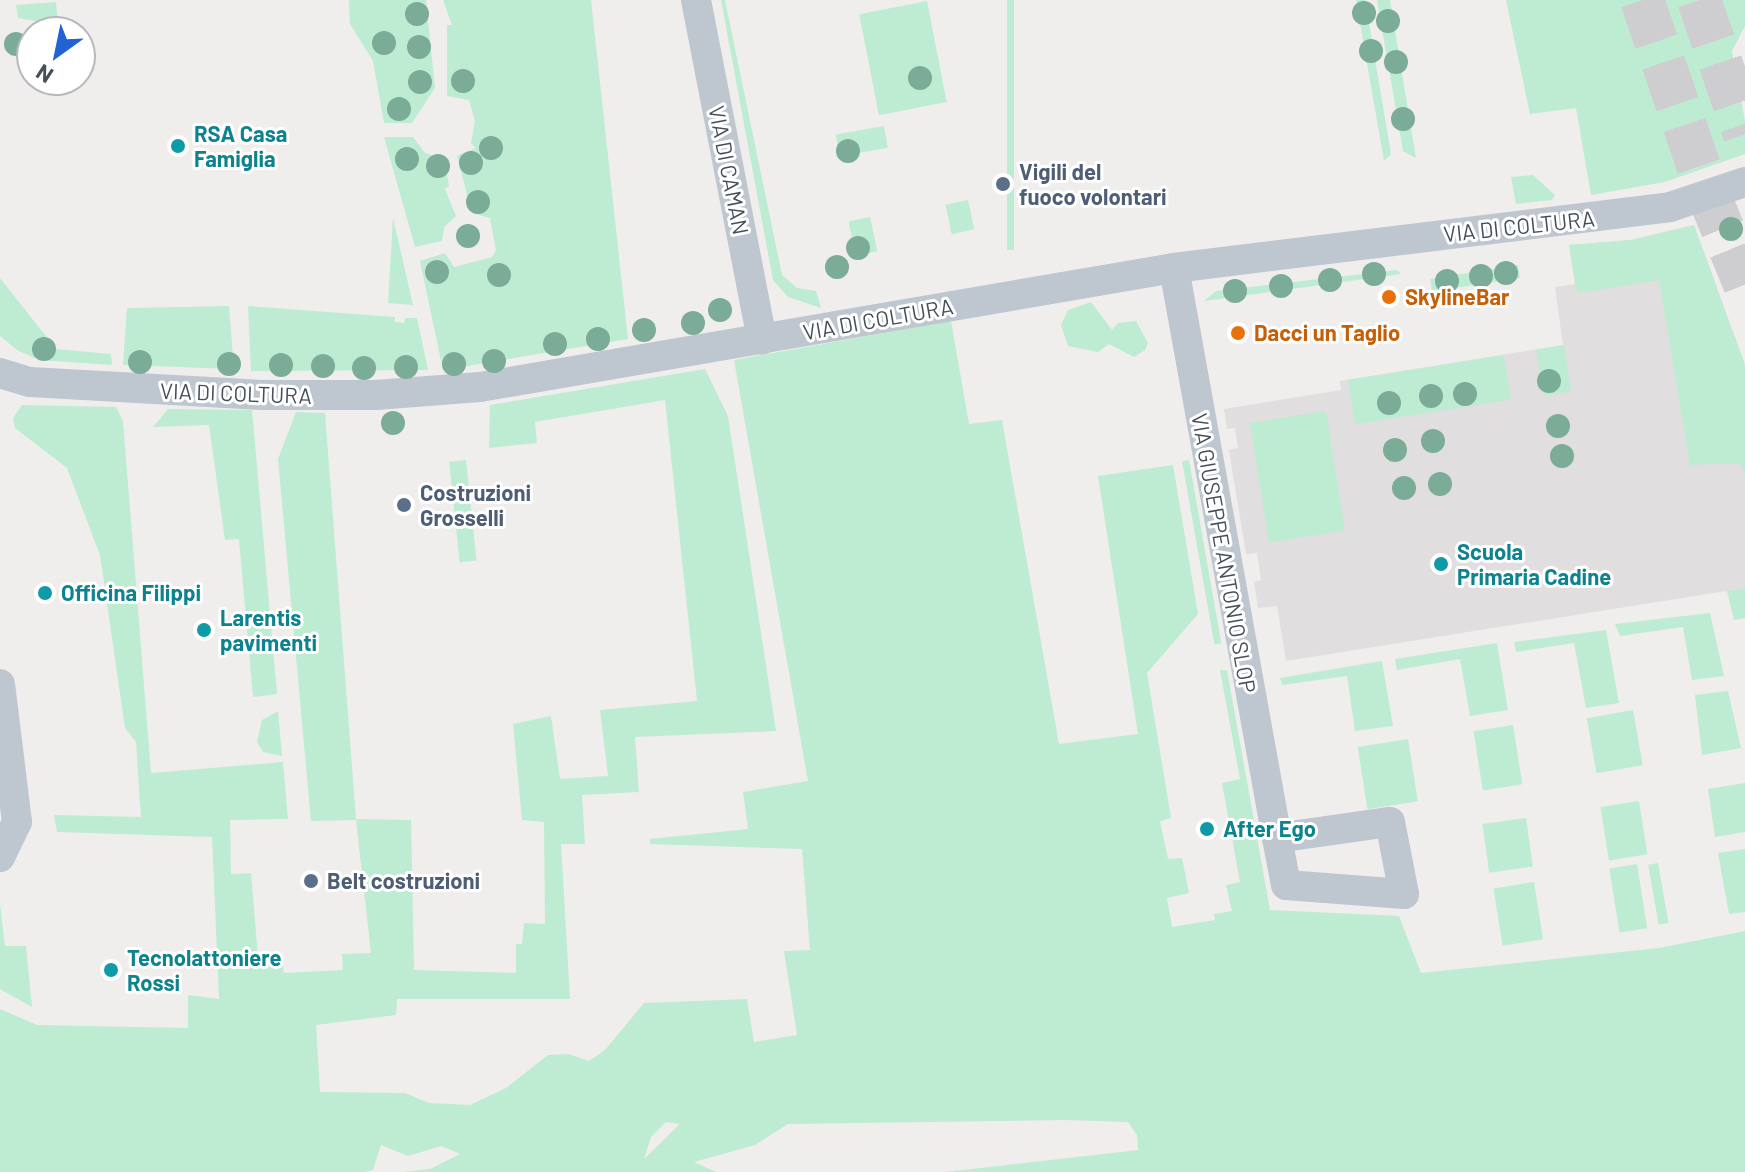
<!DOCTYPE html>
<style>
body{margin:0}
#map{position:relative;width:1745px;height:1172px;overflow:hidden;background:#f0eded;font-family:Barlow,sans-serif}
div>[style]{position:absolute}
.education>*{inset:0;background:#e0dede}
.green>*{inset:0;background:#bdecd2;transform-origin:0 0}
.trunk-tunnel>*{height:44px;margin-top:-22px;transform-origin:0;background:repeating-linear-gradient(90deg,#cecdcf 0 44px,transparent 0 66px)}
.minor>*{height:30px;margin:-15px;padding:0 15px;transform-origin:15px;border-radius:15px;background:#bec6cf}
.trees>*{width:24px;height:24px;margin:-12px;border-radius:50%;background:#7bac97}
.dots>*{width:22px;height:22px;translate:-50% -50%;box-sizing:border-box;border:4px solid #fff;border-radius:50%}
span{translate:-50% -50%;white-space:nowrap;text-align:center;line-height:1.15;-webkit-text-stroke:6px #fff;paint-order:stroke}
.culture-label{font-size:22px;color:#0d838f;font-weight:700}
.left{translate:0 -50%;text-align:left}
.street-label{font-size:22px;color:#464f59}
.service-label{font-size:22px;color:#4e5e75;font-weight:700}
.food-label{font-size:22px;color:#c56008;font-weight:700}
.north{position:absolute;left:16px;top:16px;width:80px;height:80px;box-sizing:border-box;background:#fff;border:2px solid #b5b9bd;border-radius:50%;rotate:213deg;font-size:22px;font-weight:700;line-height:32px;text-align:center;color:#464f59}
.north::after{content:'';display:block;margin:auto;width:28px;height:36px;background:#2262d5;clip-path:polygon(50% 0,100% 100%,50% 72%,0 100%)}
</style>
<div id="map">
<div class="education">
<i style="clip-path:polygon(1694px 225px,1745px 365px,1745px 588px,1286px 661px,1277px 606px,1258px 608px,1254px 582px,1261px 580px,1257px 553px,1246px 554px,1229px 450px,1238px 448px,1235px 428px,1227px 429px,1224px 409px,1341px 390px,1340px 381px,1563px 345px,1555px 287px,1575px 284px,1569px 245px,1631px 240px)"></i>
</div>
<div class="green">
<i style="clip-path:polygon(349px 0,426px 0,435px 88px,412px 123px,384px 123px,373px 61px,350px 24px)"></i>
<i style="clip-path:polygon(443px 0,591px 0,628px 339px,443px 370px,420px 261px,445px 253px,454px 267px,492px 257px,496px 250px,490px 218px,472px 213px,457px 156px,476px 148px,471px 143px,475px 121px,469px 100px,447px 96px,447px 25px,452px 25px)"></i>
<i style="clip-path:polygon(721px 0,725px 0,782px 275px,797px 288px,816px 291px,821px 308px,788px 297px,773px 280px)"></i>
<i style="left:1007px;top:0;width:7px;height:250px"></i>
<i style="clip-path:polygon(1356px 0,1365px 0,1368px 17px,1391px 154px,1384px 161px)"></i>
<i style="clip-path:polygon(1377px 0,1390px 0,1416px 158px,1403px 151px)"></i>
<i style="clip-path:polygon(1506px 0,1745px 0,1745px 26px,1732px 51px,1745px 121px,1745px 154px,1665px 182px,1591px 195px,1576px 108px,1530px 114px)"></i>
<i style="left:927px;top:1px;width:103px;height:69px;rotate:79deg"></i>
<i style="clip-path:polygon(56px 2px,58px 25px,18px 18px,16px 5px)"></i>
<i style="left:884px;top:126px;width:22px;height:49px;rotate:80deg"></i>
<i style="clip-path:polygon(384px 137px,413px 137px,425px 153px,444px 159px,449px 186px,445px 189px,456px 216px,444px 227px,442px 241px,415px 247px)"></i>
<i style="clip-path:polygon(1533px 175px,1555px 195px,1552px 200px,1516px 204px,1511px 177px)"></i>
<i style="left:968px;top:200px;width:30px;height:23px;rotate:78deg"></i>
<i style="left:870px;top:217px;width:35px;height:22px;rotate:78deg"></i>
<i style="clip-path:polygon(393px 218px,413px 305px,388px 303px)"></i>
<i style="clip-path:polygon(1694px 225px,1745px 365px,1745px 474px,1739px 463px,1690px 465px,1659px 280px,1578px 293px,1575px 284px,1569px 245px,1631px 240px)"></i>
<i style="left:1518px;top:265px;width:13px;height:89px;rotate:81deg"></i>
<i style="clip-path:polygon(1397px 270px,1401px 274px,1204px 301px,1216px 291px)"></i>
<i style="clip-path:polygon(0 278px,56px 349px,111px 354px,112px 365px,39px 360px,17px 350px,0 336px)"></i>
<i style="clip-path:polygon(1091px 302px,1112px 330px,1118px 323px,1136px 321px,1148px 343px,1145px 350px,1134px 357px,1109px 344px,1098px 352px,1068px 346px,1061px 325px,1068px 310px)"></i>
<i style="clip-path:polygon(229px 306px,234px 369px,123px 365px,127px 308px)"></i>
<i style="clip-path:polygon(248px 306px,395px 317px,395px 322px,404px 323px,405px 318px,417px 318px,428px 370px,251px 371px)"></i>
<i style="clip-path:polygon(evenodd,951px 321px,969px 424px,1002px 420px,1059px 744px,1138px 734px,1098px 476px,1173px 465px,1198px 614px,1147px 673px,1171px 818px,1160px 821px,1168px 859px,1182px 858px,1189px 893px,1167px 898px,1172px 927px,1215px 920px,1214px 914px,1232px 911px,1226px 885px,1240px 882px,1222px 783px,1240px 779px,1220px 670px,1227px 670px,1270px 910px,1399px 916px,1421px 973px,1659px 948px,1745px 931px,1745px 1172px,945px 1172px,1138px 1150px,1137px 1135px,1128px 1122px,1064px 1120px,788px 1124px,755px 1145px,694px 1162px,716px 1172px,403px 1172px,430px 1169px,460px 1154px,441px 1146px,408px 1156px,381px 1145px,373px 1170px,364px 1172px,0 1172px,0 1009px,37px 1025px,188px 1028px,188px 995px,219px 999px,212px 837px,57px 832px,54px 815px,141px 817px,136px 742px,125px 728px,100px 555px,67px 468px,15px 428px,13px 418px,22px 405px,116px 407px,123px 421px,151px 773px,283px 762px,288px 819px,230px 820px,231px 874px,251px 873px,258px 957px,282px 959px,284px 973px,343px 970px,342px 954px,371px 953px,356px 820px,311px 821px,278px 459px,296px 412px,325px 413px,356px 819px,411px 820px,414px 970px,516px 973px,516px 944px,522px 944px,524px 923px,545px 924px,544px 822px,522px 820px,513px 724px,551px 716px,560px 779px,608px 776px,600px 710px,697px 701px,665px 400px,535px 422px,537px 443px,489px 448px,490px 405px,705px 369px,728px 416px,776px 731px,635px 737px,639px 792px,582px 795px,585px 844px,561px 844px,570px 999px,397px 999px,396px 1015px,316px 1025px,320px 1092px,405px 1093px,429px 1103px,470px 1105px,506px 1088px,548px 1055px,569px 1054px,589px 1061px,605px 1050px,644px 1003px,747px 999px,754px 1042px,797px 1035px,784px 951px,810px 950px,802px 849px,650px 844px,650px 839px,748px 829px,743px 792px,808px 781px,734px 360px,951px 321px,666px 1122px,680px 1124px,644px 1159px,651px 1137px,666px 1122px)"></i>
<i style="left:1564px;top:345px;width:47px;height:28px;rotate:81deg"></i>
<i style="left:1504px;top:355px;width:45px;height:158px;rotate:81deg"></i>
<i style="clip-path:polygon(168px 409px,252px 410px,277px 694px,253px 697px,239px 539px,225px 540px,209px 425px,153px 427px)"></i>
<i style="left:1326px;top:411px;width:121px;height:77px;rotate:81deg"></i>
<i style="left:466px;top:460px;width:101px;height:17px;rotate:84deg"></i>
<i style="left:1189px;top:460px;width:186px;height:7px;rotate:80deg"></i>
<i style="clip-path:polygon(1745px 588px,1745px 618px,1734px 620px,1727px 591px)"></i>
<i style="clip-path:polygon(1710px 613px,1724px 676px,1692px 680px,1683px 627px,1620px 636px,1615px 624px)"></i>
<i style="clip-path:polygon(1606px 630px,1619px 703px,1586px 708px,1574px 643px,1516px 652px,1514px 642px)"></i>
<i style="clip-path:polygon(1497px 643px,1508px 710px,1470px 716px,1460px 659px,1397px 670px,1395px 659px)"></i>
<i style="clip-path:polygon(1382px 661px,1393px 726px,1355px 731px,1347px 676px,1282px 685px,1280px 678px)"></i>
<i style="clip-path:polygon(1728px 691px,1741px 748px,1702px 755px,1695px 695px)"></i>
<i style="left:1633px;top:710px;width:56px;height:47px;rotate:80deg"></i>
<i style="clip-path:polygon(278px 711px,282px 756px,263px 752px,257px 742px,262px 720px)"></i>
<i style="left:1513px;top:725px;width:60px;height:40px;rotate:81deg"></i>
<i style="left:1408px;top:739px;width:63px;height:51px;rotate:81deg"></i>
<i style="clip-path:polygon(1745px 783px,1745px 832px,1715px 837px,1708px 789px)"></i>
<i style="left:1639px;top:801px;width:54px;height:39px;rotate:81deg"></i>
<i style="left:1526px;top:818px;width:49px;height:44px;rotate:82deg"></i>
<i style="clip-path:polygon(1745px 849px,1745px 912px,1729px 914px,1718px 853px)"></i>
<i style="left:1658px;top:863px;width:61px;height:10px;rotate:80deg"></i>
<i style="left:1637px;top:864px;width:65px;height:28px;rotate:81deg"></i>
<i style="left:1534px;top:882px;width:58px;height:41px;rotate:81deg"></i>
<i style="clip-path:polygon(0 903px,5px 946px,26px 946px,32px 1007px,0 989px)"></i>
</div>
<div class="trunk-tunnel">
<i style="left:1642px;top:0;width:199px;rotate:71.2deg"></i>
<i style="left:1706px;top:188px;width:104px;rotate:67.9deg"></i>
<i style="left:1699px;top:0;width:142px;rotate:71.1deg"></i>
</div>
<div class="minor">
<i style="left:696px;top:0;width:346px;rotate:79deg"></i>
<i style="left:1174px;top:268px;width:579px;rotate:79.76deg"></i>
<i style="left:0;top:373px;width:31px;rotate:17deg"></i>
<i style="left:30px;top:382px;width:231px;rotate:3.2deg"></i>
<i style="left:261px;top:395px;width:115px"></i>
<i style="left:376px;top:395px;width:104px;rotate:-4.4deg"></i>
<i style="left:480px;top:387px;width:704px;rotate:-9.73deg"></i>
<i style="left:1174px;top:268px;width:500px;rotate:-7deg"></i>
<i style="left:1670px;top:207px;width:79px;rotate:-18.4deg"></i>
<i style="left:0;top:684px;width:139px;rotate:83deg"></i>
<i style="left:17px;top:822px;width:39px;rotate:116deg"></i>
<i style="left:1390px;top:822px;width:73px;rotate:79deg"></i>
<i style="left:1404px;top:894px;width:118px;rotate:-175.6deg"></i>
<i style="left:1286px;top:885px;width:48px;rotate:-100.8deg"></i>
<i style="left:1277px;top:838px;width:114px;rotate:-8.1deg"></i>
</div>
<div class="trees">
<i style="left:1364px;top:13px"></i>
<i style="left:417px;top:14px"></i>
<i style="left:1388px;top:21px"></i>
<i style="left:384px;top:43px"></i>
<i style="left:16px;top:44px"></i>
<i style="left:419px;top:47px"></i>
<i style="left:1371px;top:51px"></i>
<i style="left:1396px;top:62px"></i>
<i style="left:920px;top:78px"></i>
<i style="left:463px;top:81px"></i>
<i style="left:420px;top:82px"></i>
<i style="left:399px;top:109px"></i>
<i style="left:1403px;top:119px"></i>
<i style="left:491px;top:148px"></i>
<i style="left:848px;top:151px"></i>
<i style="left:407px;top:159px"></i>
<i style="left:471px;top:163px"></i>
<i style="left:438px;top:166px"></i>
<i style="left:478px;top:202px"></i>
<i style="left:1731px;top:229px"></i>
<i style="left:468px;top:236px"></i>
<i style="left:858px;top:248px"></i>
<i style="left:837px;top:267px"></i>
<i style="left:437px;top:272px"></i>
<i style="left:1506px;top:273px"></i>
<i style="left:1374px;top:274px"></i>
<i style="left:499px;top:275px"></i>
<i style="left:1481px;top:276px"></i>
<i style="left:1330px;top:280px"></i>
<i style="left:1447px;top:281px"></i>
<i style="left:1281px;top:286px"></i>
<i style="left:1235px;top:291px"></i>
<i style="left:720px;top:310px"></i>
<i style="left:693px;top:323px"></i>
<i style="left:644px;top:330px"></i>
<i style="left:598px;top:339px"></i>
<i style="left:555px;top:344px"></i>
<i style="left:44px;top:349px"></i>
<i style="left:494px;top:361px"></i>
<i style="left:140px;top:362px"></i>
<i style="left:229px;top:364px"></i>
<i style="left:454px;top:364px"></i>
<i style="left:281px;top:365px"></i>
<i style="left:323px;top:366px"></i>
<i style="left:406px;top:367px"></i>
<i style="left:364px;top:368px"></i>
<i style="left:1549px;top:381px"></i>
<i style="left:1465px;top:394px"></i>
<i style="left:1431px;top:396px"></i>
<i style="left:1389px;top:403px"></i>
<i style="left:393px;top:423px"></i>
<i style="left:1558px;top:426px"></i>
<i style="left:1433px;top:441px"></i>
<i style="left:1395px;top:450px"></i>
<i style="left:1562px;top:456px"></i>
<i style="left:1440px;top:484px"></i>
<i style="left:1404px;top:488px"></i>
</div>
<div class="dots">
<i style="left:178px;top:146px;background:#0f9aa8"></i>
<i style="left:1003px;top:184px;background:#5c6f8a"></i>
<i style="left:1389px;top:297px;background:#e8710a"></i>
<i style="left:1238px;top:333px;background:#e8710a"></i>
<i style="left:404px;top:505px;background:#5c6f8a"></i>
<i style="left:1441px;top:564px;background:#0f9aa8"></i>
<i style="left:45px;top:593px;background:#0f9aa8"></i>
<i style="left:204px;top:630px;background:#0f9aa8"></i>
<i style="left:1207px;top:829px;background:#0f9aa8"></i>
<i style="left:311px;top:881px;background:#5c6f8a"></i>
<i style="left:111px;top:970px;background:#0f9aa8"></i>
</div>
<div class="culture-label">
<span class="left" style="left:194px;top:146px">RSA Casa<br>Famiglia</span>
<span class="left" style="left:1457px;top:564px">Scuola<br>Primaria Cadine</span>
<span class="left" style="left:61px;top:593px">Officina Filippi</span>
<span class="left" style="left:220px;top:630px">Larentis<br>pavimenti</span>
<span class="left" style="left:1223px;top:829px">After Ego</span>
<span class="left" style="left:127px;top:970px">Tecnolattoniere<br>Rossi</span>
</div>
<div class="street-label">
<span style="left:729px;top:170px;rotate:79deg">VIA DI CAMAN</span>
<span style="left:1519px;top:226px;rotate:-6deg">VIA DI COLTURA</span>
<span style="left:878px;top:319px;rotate:-10deg">VIA DI COLTURA</span>
<span style="left:236px;top:393px;rotate:2deg">VIA DI COLTURA</span>
<span style="left:1224px;top:553px;rotate:80deg">VIA GIUSEPPE ANTONIO SLOP</span>
</div>
<div class="service-label">
<span class="left" style="left:1019px;top:184px">Vigili del<br>fuoco volontari</span>
<span class="left" style="left:420px;top:505px">Costruzioni<br>Grosselli</span>
<span class="left" style="left:327px;top:881px">Belt costruzioni</span>
</div>
<div class="food-label">
<span class="left" style="left:1405px;top:297px">SkylineBar</span>
<span class="left" style="left:1254px;top:333px">Dacci un Taglio</span>
</div>
<div class="north">N</div>
</div>
